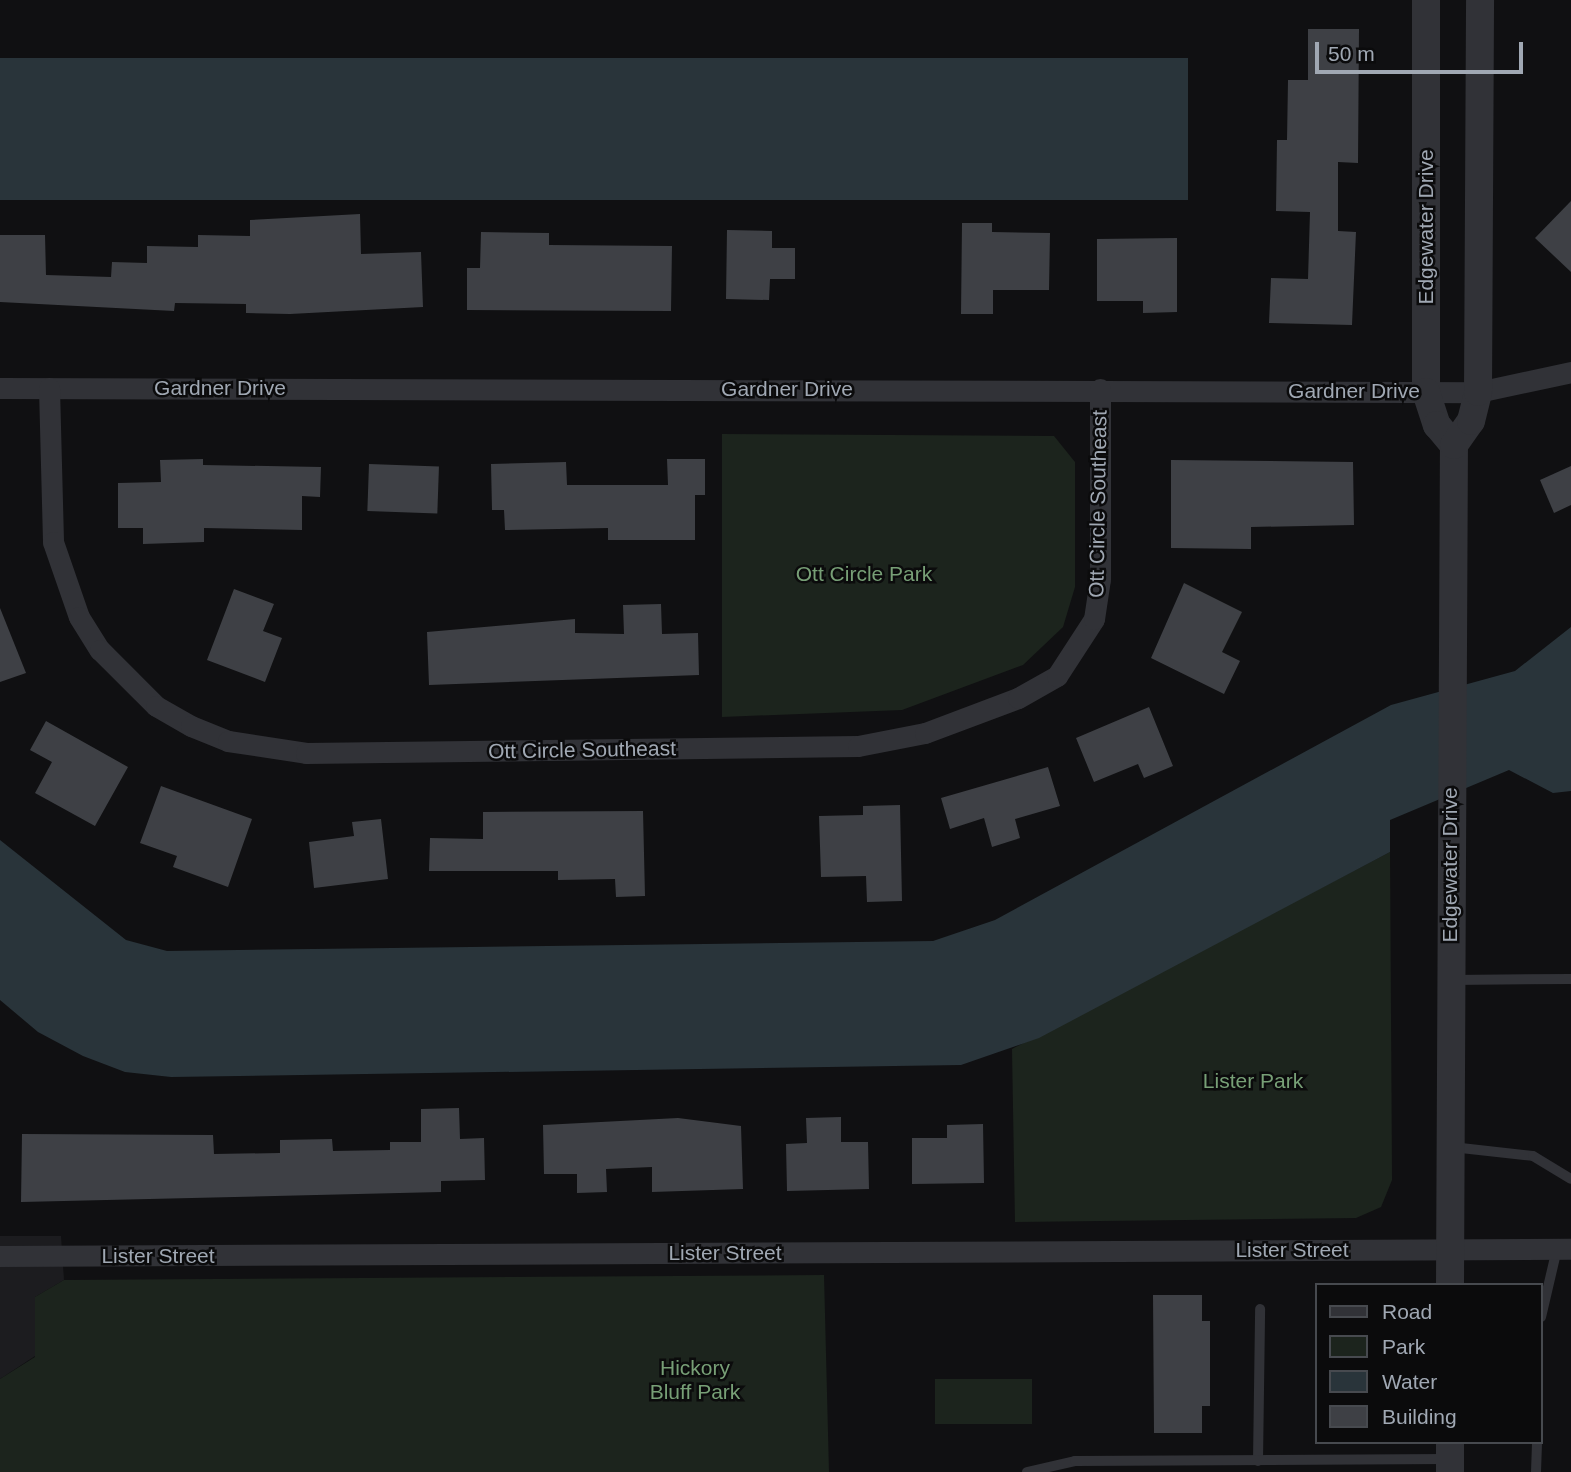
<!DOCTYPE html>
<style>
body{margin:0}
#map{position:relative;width:1571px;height:1472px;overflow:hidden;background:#101012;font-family:Helvetica,sans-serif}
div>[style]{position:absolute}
.built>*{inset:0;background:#1c1c1f}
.green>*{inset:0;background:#1c241d;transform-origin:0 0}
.water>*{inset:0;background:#29343a;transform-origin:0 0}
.building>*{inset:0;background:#3e4045;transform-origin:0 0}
.service>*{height:10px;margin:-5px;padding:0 5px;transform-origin:5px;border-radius:5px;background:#313237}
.minor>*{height:21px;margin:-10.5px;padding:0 10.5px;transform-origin:10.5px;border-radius:10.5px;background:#313237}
.tertiary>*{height:28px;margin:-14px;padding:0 14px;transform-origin:14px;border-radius:14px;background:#313237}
span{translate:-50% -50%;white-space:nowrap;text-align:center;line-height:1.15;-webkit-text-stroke:5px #0b0b0c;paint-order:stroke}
.street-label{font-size:21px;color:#a0a8b3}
.park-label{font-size:21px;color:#779f76}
.legend{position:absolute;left:1315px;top:1283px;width:228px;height:161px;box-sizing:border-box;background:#0b0b0c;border:2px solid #474a4f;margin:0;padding:9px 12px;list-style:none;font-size:21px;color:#a0a8b3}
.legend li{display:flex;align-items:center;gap:14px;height:35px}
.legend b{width:35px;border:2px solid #474a4f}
.scale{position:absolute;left:1315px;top:42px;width:208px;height:32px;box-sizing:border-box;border:4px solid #a0a8b3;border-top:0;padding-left:9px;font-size:21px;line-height:24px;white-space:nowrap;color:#a0a8b3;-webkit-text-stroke:5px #0b0b0c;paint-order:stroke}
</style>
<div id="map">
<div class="built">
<i style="clip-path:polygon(0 1236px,61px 1236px,64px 1280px,35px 1297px,35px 1356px,0 1379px)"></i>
</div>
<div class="green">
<i style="clip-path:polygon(722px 434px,1054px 436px,1075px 462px,1075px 587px,1063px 627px,1023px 665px,902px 710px,722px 717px)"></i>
<i style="clip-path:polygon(1390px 852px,1392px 1180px,1381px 1207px,1356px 1218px,1015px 1222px,1012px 1049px)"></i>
<i style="clip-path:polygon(824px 1275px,829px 1472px,0 1472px,0 1379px,35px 1357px,35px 1297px,64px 1280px)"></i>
<i style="left:935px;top:1379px;width:97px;height:45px"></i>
</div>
<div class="water">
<i style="left:0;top:58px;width:1188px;height:142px"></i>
<i style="clip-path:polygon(1571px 627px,1571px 791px,1553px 793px,1509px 770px,1390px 820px,1390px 852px,1039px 1038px,961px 1065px,171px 1077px,125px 1072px,83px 1056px,38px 1032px,0 1000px,0 840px,126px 940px,167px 951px,933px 941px,995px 920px,1391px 705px,1515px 671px)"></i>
</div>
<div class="building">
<i style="clip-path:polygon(1308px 29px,1359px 29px,1358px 163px,1338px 162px,1338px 231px,1356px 232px,1352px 325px,1269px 323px,1271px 278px,1308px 279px,1310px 212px,1276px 211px,1277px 140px,1287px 140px,1288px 80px,1308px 80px)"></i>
<i style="clip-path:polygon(1571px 201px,1571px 272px,1535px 238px)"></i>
<i style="clip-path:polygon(360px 214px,361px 254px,421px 252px,423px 307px,290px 314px,246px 313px,246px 304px,175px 303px,174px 311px,0 302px,0 235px,45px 235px,46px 275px,111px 277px,112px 262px,147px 263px,147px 246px,198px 247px,198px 235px,250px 236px,250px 220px)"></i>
<i style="clip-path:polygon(962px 223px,992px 223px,992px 232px,1050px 233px,1049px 290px,993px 290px,993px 314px,961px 314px)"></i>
<i style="clip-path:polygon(727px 230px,772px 231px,772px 248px,795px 248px,795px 279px,770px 279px,769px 300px,726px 299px)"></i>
<i style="clip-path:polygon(481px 232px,549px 233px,549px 245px,672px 246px,671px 311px,467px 310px,467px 268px,480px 268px)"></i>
<i style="clip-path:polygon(1177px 238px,1177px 312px,1143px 313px,1143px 301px,1097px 301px,1097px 239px)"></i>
<i style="clip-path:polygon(203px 459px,203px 465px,321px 467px,320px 497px,302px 496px,302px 530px,204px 528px,204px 542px,143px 544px,143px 528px,118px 528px,118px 483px,161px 482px,160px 460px)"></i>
<i style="clip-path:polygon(667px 459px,705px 459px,705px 495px,695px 495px,695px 540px,608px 540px,608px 528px,505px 530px,504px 510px,492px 510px,491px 464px,566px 462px,567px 485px,668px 485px)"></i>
<i style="clip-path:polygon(1171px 460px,1353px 462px,1354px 525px,1251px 527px,1251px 549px,1171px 548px)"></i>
<i style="left:369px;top:464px;width:70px;height:47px;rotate:2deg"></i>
<i style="clip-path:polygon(1571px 466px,1571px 505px,1554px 513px,1540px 480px)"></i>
<i style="clip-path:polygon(1184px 583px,1242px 612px,1222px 652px,1240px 661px,1224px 694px,1151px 658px)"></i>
<i style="clip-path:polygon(234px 589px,274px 604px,263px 631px,282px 638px,265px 682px,207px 660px)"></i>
<i style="clip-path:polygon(661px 604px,662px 634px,698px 633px,699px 675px,429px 685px,427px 632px,575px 619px,575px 633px,624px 634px,623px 605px)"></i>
<i style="clip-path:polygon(0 608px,26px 673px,0 682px)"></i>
<i style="clip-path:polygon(1149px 707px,1173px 766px,1144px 778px,1138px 764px,1094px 782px,1076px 738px)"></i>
<i style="clip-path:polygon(46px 721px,128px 767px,95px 826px,35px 793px,52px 762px,30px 750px)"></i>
<i style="clip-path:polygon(1048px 767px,1060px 806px,1015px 819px,1020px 838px,992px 847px,984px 818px,950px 829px,941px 798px)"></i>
<i style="clip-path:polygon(161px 786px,252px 819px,228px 887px,173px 867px,177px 856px,140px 843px)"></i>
<i style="clip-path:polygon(900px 805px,902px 901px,867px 902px,866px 876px,821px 877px,819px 816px,863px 815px,863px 806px)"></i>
<i style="clip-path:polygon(643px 811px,645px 896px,616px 897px,615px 879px,558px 880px,558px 871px,429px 871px,430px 838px,483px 839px,483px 812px)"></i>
<i style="clip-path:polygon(381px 819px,388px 879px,314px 888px,309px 842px,354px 836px,352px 822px)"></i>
<i style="clip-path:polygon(459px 1108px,460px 1139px,484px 1138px,485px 1180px,441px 1181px,441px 1192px,21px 1202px,22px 1134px,213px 1135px,214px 1154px,280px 1153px,280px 1140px,332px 1139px,333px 1151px,390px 1150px,390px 1142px,421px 1142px,421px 1109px)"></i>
<i style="clip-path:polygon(841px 1117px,841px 1142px,868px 1142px,869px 1189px,787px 1191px,786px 1144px,807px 1143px,806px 1118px)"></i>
<i style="clip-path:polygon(678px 1118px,741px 1126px,743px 1189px,652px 1192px,652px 1167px,606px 1169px,607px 1192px,577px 1193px,577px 1174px,544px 1174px,543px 1125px)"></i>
<i style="clip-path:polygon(983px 1124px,984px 1183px,912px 1184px,912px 1138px,947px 1138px,947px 1125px)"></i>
<i style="clip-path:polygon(1153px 1295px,1202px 1295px,1202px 1321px,1210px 1321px,1210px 1406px,1202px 1406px,1202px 1433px,1154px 1433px)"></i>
</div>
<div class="service">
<i style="left:1452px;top:980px;width:119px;rotate:-0.5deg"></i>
<i style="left:1452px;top:1147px;width:81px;rotate:6.3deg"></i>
<i style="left:1533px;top:1156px;width:44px;rotate:31.2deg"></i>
<i style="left:1541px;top:1317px;width:70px;rotate:-76.8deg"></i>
<i style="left:1258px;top:1461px;width:152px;rotate:-89.2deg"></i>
<i style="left:1027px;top:1472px;width:49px;rotate:-12.9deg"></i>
<i style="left:1075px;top:1461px;width:372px;rotate:-0.3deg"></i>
<i style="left:1536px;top:1472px;width:30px;rotate:-88deg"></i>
</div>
<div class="minor">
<i style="left:0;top:388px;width:1478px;rotate:0.16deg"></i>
<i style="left:1478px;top:392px;width:95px;rotate:-12.1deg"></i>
<i style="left:49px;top:388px;width:154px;rotate:88.5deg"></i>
<i style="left:53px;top:542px;width:79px;rotate:70.9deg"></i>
<i style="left:79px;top:617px;width:39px;rotate:58deg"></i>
<i style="left:100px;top:650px;width:79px;rotate:45deg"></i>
<i style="left:156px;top:706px;width:40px;rotate:29.7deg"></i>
<i style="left:191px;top:726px;width:40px;rotate:22deg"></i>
<i style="left:228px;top:741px;width:79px;rotate:8.7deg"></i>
<i style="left:306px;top:753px;width:552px;rotate:-0.73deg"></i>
<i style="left:858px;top:746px;width:68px;rotate:-11deg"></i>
<i style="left:925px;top:733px;width:99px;rotate:-20.6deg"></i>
<i style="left:1018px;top:698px;width:45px;rotate:-29.4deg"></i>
<i style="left:1057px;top:676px;width:68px;rotate:-57deg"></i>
<i style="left:1094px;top:619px;width:40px;rotate:-81.5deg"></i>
<i style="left:1100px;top:579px;width:190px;rotate:-90deg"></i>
<i style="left:0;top:1256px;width:1571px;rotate:-0.26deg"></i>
</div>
<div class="tertiary">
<i style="left:1426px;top:0;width:392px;rotate:90deg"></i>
<i style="left:1426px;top:392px;width:35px;rotate:72deg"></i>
<i style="left:1437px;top:425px;width:26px;rotate:50deg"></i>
<i style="left:1450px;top:1285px;width:840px;rotate:-89.73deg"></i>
<i style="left:1454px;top:445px;width:29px;rotate:-55deg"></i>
<i style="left:1471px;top:421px;width:30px;rotate:-76deg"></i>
<i style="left:1478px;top:392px;width:392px;rotate:-89.7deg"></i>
<i style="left:1450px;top:1442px;width:30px;rotate:90deg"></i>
</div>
<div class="street-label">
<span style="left:1426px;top:227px;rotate:-90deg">Edgewater Drive</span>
<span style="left:220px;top:388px">Gardner Drive</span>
<span style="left:787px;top:389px">Gardner Drive</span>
<span style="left:1354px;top:391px">Gardner Drive</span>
<span style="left:1098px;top:504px;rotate:-89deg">Ott Circle Southeast</span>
<span style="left:582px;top:750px;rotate:-1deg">Ott Circle Southeast</span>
<span style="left:1450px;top:865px;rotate:-90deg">Edgewater Drive</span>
<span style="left:1292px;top:1250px">Lister Street</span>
<span style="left:725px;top:1253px">Lister Street</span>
<span style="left:158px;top:1256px">Lister Street</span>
</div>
<div class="park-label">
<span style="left:864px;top:574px">Ott Circle Park</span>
<span style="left:1253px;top:1081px">Lister Park</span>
<span style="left:695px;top:1380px">Hickory<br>Bluff Park</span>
</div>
<ul class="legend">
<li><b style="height:9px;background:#313237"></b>Road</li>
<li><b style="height:19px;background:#1c241d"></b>Park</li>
<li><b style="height:19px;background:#29343a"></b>Water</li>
<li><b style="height:19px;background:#3e4045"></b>Building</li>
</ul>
<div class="scale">50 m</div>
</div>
